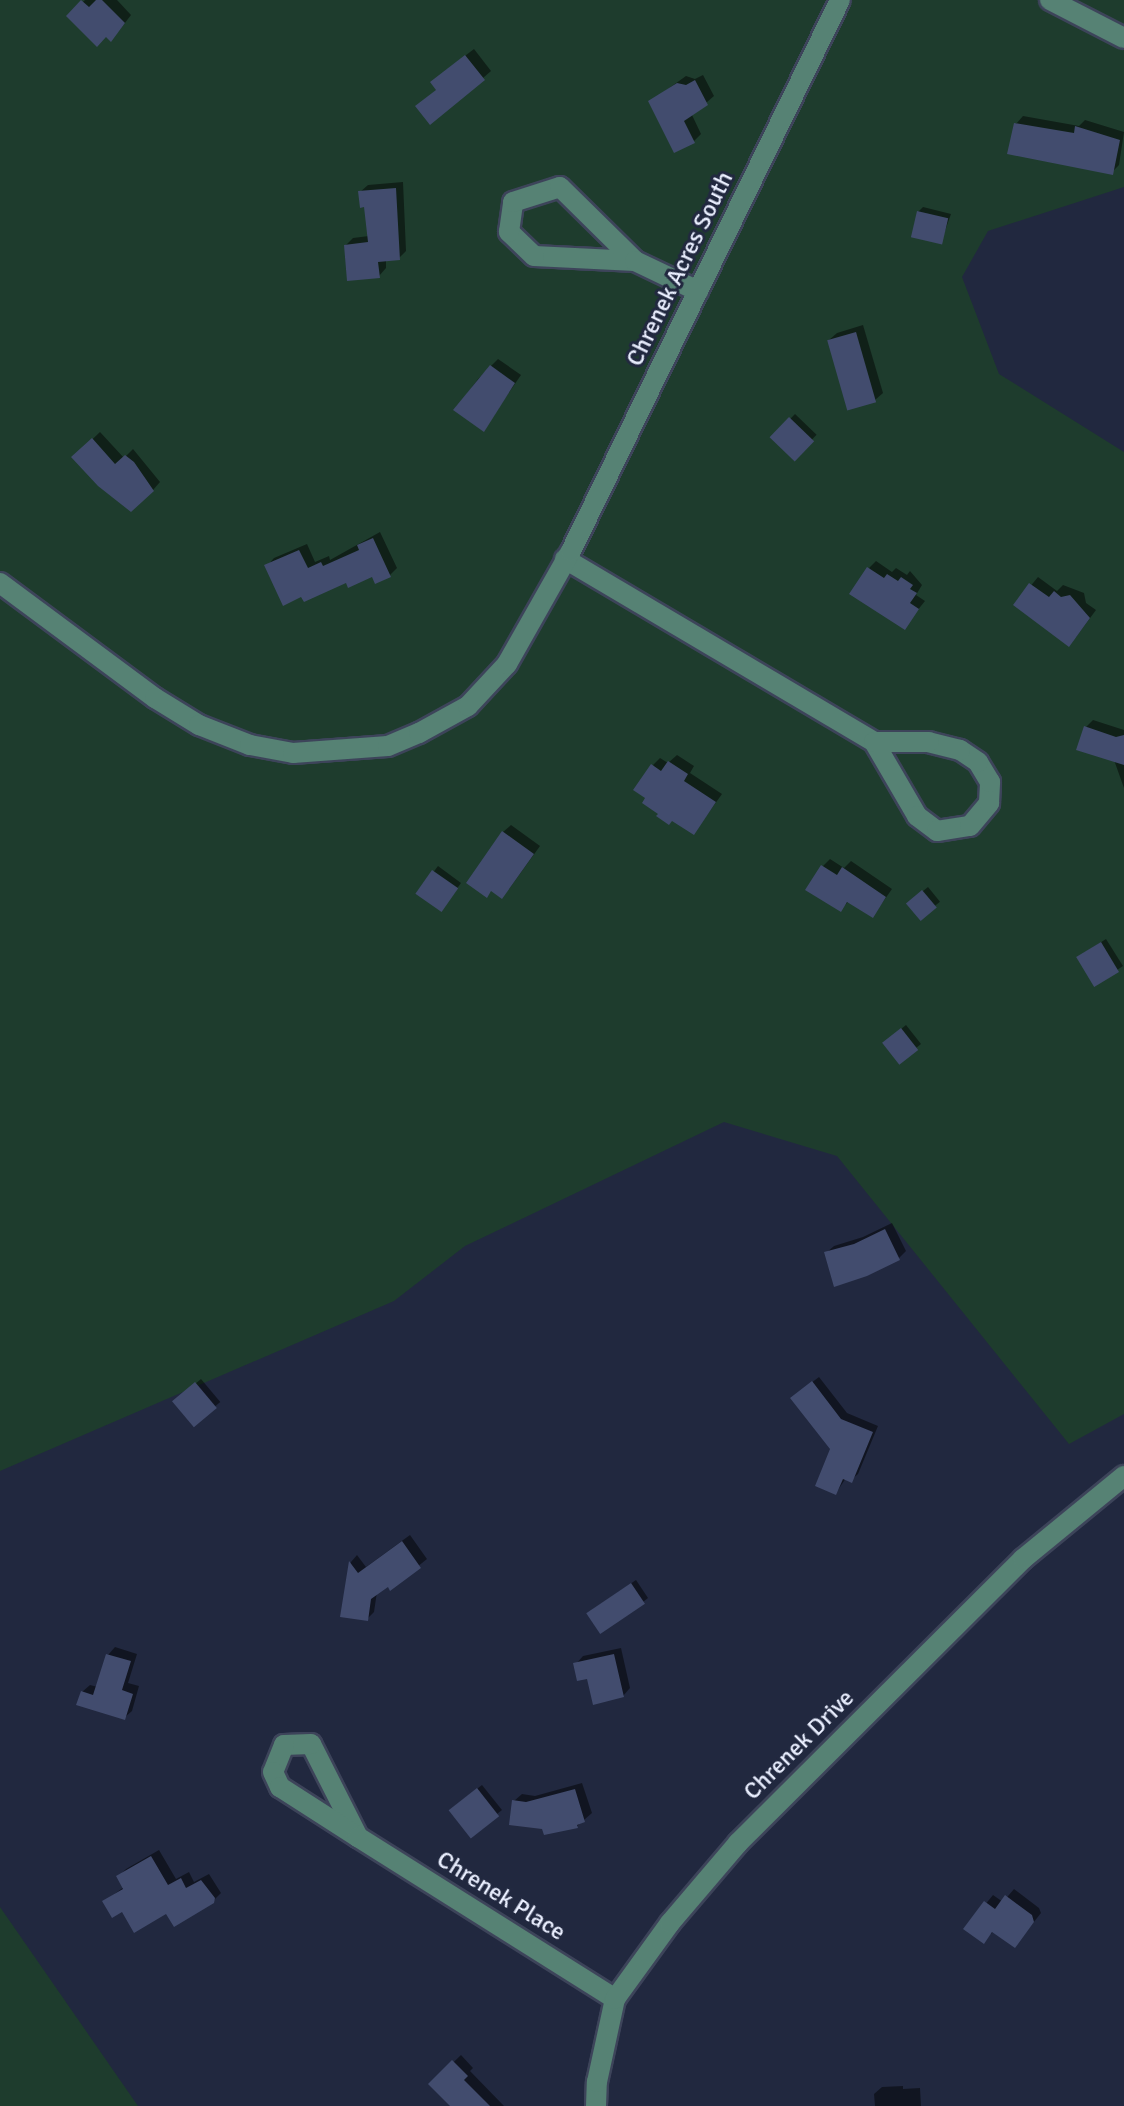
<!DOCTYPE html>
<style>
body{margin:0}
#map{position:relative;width:1124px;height:2106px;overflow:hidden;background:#21283f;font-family:Signika,sans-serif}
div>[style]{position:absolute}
.green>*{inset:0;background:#1e3c2d}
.shadow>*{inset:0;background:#0007;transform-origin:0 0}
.building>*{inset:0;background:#424c6e;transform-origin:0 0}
.roads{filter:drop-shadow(2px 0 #3d445a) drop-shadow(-2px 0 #3d445a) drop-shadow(0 2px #3d445a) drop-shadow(0 -2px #3d445a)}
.minor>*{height:20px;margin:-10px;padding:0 10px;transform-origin:10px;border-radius:10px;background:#568274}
span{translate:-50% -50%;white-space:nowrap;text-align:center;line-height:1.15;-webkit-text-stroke:6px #21283f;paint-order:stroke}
.street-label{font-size:24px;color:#eaefff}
</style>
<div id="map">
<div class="green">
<i style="clip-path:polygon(0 0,1124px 0,1124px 187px,988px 231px,962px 277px,999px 374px,1124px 452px,1124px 1414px,1069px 1444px,837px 1156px,724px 1122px,465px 1246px,394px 1301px,0 1471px)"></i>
<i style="clip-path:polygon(0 1907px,138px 2106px,0 2106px)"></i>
</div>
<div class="shadow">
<i style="clip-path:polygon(85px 0,117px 0,131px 15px,118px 32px,68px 16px)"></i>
<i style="clip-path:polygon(474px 49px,491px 71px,483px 78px,438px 89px,440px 75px)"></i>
<i style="clip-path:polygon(703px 75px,714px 96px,692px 115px,701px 134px,694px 141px,651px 101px,686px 76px,695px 79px)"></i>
<i style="clip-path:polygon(1023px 116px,1079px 126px,1085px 120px,1124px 132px,1119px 165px,1112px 172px,1016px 124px)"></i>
<i style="clip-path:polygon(403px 182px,406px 251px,399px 258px,386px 259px,386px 268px,379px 276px,346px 245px,353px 238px,369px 236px,366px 205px,360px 192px,368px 185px)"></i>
<i style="clip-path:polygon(923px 207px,951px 214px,941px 242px,918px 212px)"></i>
<i style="clip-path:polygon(863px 325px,883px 393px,875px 400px,829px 340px,837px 333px)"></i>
<i style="clip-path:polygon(498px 359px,521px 375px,484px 429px,456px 409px,478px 379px)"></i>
<i style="left:795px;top:414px;width:30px;height:32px;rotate:44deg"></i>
<i style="clip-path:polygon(100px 432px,124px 458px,133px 449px,160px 482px,153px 490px,74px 457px)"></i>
<i style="clip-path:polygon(380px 532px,397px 568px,389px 576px,372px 574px,347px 581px,267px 566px,274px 558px,307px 544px,315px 562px,329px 556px,330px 560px)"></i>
<i style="clip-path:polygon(876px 561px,892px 572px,896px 568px,907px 575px,910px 571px,922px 585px,916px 595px,925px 601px,904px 627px,869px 568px)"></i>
<i style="clip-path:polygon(1038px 577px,1057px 591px,1063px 585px,1084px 593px,1086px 603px,1096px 610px,1076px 637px,1015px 605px)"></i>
<i style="clip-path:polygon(1093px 720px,1124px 730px,1124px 788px,1114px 760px,1086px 727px)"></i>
<i style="clip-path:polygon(677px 755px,694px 766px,690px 773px,722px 794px,694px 833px,653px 765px,660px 758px,668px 763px)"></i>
<i style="clip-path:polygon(511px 825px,540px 846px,509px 889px,503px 832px)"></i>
<i style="clip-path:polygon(830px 859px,844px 868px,851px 861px,892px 889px,873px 916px,849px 901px,841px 909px,823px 866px)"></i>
<i style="clip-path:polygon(438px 866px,461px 883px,445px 905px,417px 894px)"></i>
<i style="left:928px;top:887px;width:19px;height:25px;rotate:51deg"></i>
<i style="clip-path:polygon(1106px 939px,1123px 966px,1096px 984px,1084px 953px)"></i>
<i style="clip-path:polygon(906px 1025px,921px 1044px,900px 1061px,890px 1038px)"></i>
<i style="clip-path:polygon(892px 1223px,906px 1251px,899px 1258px,826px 1253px,834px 1246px,863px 1237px)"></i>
<i style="clip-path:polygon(819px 1377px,847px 1413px,878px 1426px,858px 1474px,851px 1480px,846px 1478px,836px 1493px,833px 1449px,799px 1392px)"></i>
<i style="left:201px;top:1379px;width:30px;height:35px;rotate:50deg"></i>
<i style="clip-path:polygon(410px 1535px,427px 1559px,391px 1588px,388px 1584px,377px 1592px,374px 1612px,367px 1619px,342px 1615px,351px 1562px,357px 1555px,366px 1567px)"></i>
<i style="clip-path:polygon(636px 1580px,648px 1598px,643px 1602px,593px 1609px)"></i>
<i style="clip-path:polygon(115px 1647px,137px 1654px,128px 1683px,139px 1686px,132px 1711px,124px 1718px,82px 1692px,90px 1685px,98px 1687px,108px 1655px)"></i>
<i style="clip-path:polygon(621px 1648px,630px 1688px,623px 1696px,589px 1676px,576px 1664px,583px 1656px)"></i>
<i style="clip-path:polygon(582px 1783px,592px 1813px,577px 1826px,544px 1827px,514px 1801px,522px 1794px,535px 1796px)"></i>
<i style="clip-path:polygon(482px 1785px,502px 1810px,497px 1814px,456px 1805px)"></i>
<i style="clip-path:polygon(159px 1850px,176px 1879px,189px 1872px,194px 1882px,209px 1874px,221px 1893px,213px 1901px,167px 1912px,123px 1909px,105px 1901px,124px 1887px,118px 1877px,126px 1869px)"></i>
<i style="clip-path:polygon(1014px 1889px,1039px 1908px,1041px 1913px,1015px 1946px,994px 1930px,991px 1934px,966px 1928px,993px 1895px,1003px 1902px)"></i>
<i style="clip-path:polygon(461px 2055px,473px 2068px,470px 2071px,504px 2106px,453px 2106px,431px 2084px)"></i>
<i style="clip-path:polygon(903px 2086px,903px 2089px,920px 2088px,921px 2106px,875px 2106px,874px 2094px,882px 2087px)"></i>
</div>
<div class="building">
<i style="clip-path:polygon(81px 0,89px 7px,96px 0,102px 0,125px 23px,111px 42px,106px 37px,97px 47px,66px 16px)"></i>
<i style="clip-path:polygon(465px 55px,485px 80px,430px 125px,415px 106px,436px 90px,430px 82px)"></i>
<i style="clip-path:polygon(695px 80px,708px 105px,684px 121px,695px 143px,674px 153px,648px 101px,677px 83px,686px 85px)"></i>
<i style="clip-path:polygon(1014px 123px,1074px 133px,1075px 126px,1120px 140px,1113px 175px,1007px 154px)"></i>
<i style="clip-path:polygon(396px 188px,400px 260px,378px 262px,380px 278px,347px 281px,344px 245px,368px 242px,364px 207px,360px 208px,358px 191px)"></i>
<i style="left:917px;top:211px;width:32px;height:27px;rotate:13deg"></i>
<i style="left:856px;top:332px;width:73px;height:30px;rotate:74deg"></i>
<i style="clip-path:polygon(490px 365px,515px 383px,484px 432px,453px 410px)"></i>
<i style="left:789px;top:417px;width:35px;height:28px;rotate:44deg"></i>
<i style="clip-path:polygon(92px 438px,115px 464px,125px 455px,134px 462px,154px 491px,131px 512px,98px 486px,71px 457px)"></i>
<i style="clip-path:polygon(373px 538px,391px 577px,375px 584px,372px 577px,348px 588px,346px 583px,304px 602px,301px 597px,283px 606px,264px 565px,299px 550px,308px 568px,321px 562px,323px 566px,359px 550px,357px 545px)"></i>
<i style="clip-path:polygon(867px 567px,884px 578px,887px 574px,898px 581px,901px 577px,913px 585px,910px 589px,917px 593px,910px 603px,919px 609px,905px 630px,849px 594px)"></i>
<i style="clip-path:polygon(1029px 583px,1049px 597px,1054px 591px,1061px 597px,1070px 595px,1090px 618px,1069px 647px,1013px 605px)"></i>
<i style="clip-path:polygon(1084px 726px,1116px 737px,1124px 735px,1124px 765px,1076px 750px)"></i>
<i style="clip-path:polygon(668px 761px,688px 774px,684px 781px,716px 802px,694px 835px,672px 821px,669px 825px,656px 816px,658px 814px,642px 803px,645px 798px,633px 790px,651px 764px,661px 771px)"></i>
<i style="clip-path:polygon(502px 831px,534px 854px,502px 899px,491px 891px,487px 898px,466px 883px)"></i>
<i style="clip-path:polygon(821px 865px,837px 875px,842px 867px,886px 897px,873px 918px,847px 902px,841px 912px,805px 890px)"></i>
<i style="left:432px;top:870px;width:32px;height:29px;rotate:35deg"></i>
<i style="left:922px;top:890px;width:23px;height:21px;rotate:50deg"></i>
<i style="left:1101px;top:942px;width:35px;height:29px;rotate:59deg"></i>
<i style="left:901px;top:1028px;width:28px;height:24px;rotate:52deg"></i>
<i style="clip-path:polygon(885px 1229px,900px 1260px,867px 1276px,834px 1287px,824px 1252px,854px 1244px)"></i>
<i style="clip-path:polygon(812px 1381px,841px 1419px,873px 1432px,852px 1483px,843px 1479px,836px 1495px,815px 1486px,830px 1449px,790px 1398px)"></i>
<i style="left:195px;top:1382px;width:34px;height:30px;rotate:50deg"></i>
<i style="clip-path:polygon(402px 1541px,421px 1568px,390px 1591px,388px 1587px,371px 1599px,368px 1621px,340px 1617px,349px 1561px,358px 1573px)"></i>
<i style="left:631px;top:1583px;width:25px;height:54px;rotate:56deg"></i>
<i style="clip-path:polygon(106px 1654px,131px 1661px,122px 1690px,133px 1694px,125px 1720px,76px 1705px,81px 1691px,93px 1695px)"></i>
<i style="clip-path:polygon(614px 1654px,624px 1697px,593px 1705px,587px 1679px,577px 1681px,573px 1663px)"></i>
<i style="left:477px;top:1788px;width:36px;height:36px;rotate:52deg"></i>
<i style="clip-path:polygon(575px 1789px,585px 1822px,577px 1825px,578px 1828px,544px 1835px,542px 1829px,509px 1825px,512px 1800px,526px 1802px)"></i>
<i style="clip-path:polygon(151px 1856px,168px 1885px,181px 1878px,186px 1888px,201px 1880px,215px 1898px,214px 1903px,174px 1927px,166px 1914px,134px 1933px,122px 1912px,112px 1918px,102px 1901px,123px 1889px,116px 1876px)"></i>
<i style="clip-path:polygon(1005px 1895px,1032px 1915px,1034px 1922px,1015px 1948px,992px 1932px,984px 1944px,963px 1929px,984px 1901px,995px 1909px)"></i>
<i style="clip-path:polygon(452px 2060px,468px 2076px,464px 2080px,490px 2106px,450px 2106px,428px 2084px)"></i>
</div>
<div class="roads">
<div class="minor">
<i style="left:1050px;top:0;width:83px;rotate:27.2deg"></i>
<i style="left:635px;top:261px;width:101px;rotate:-177.2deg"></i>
<i style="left:534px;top:256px;width:35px;rotate:-136deg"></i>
<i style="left:509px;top:232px;width:30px;rotate:-82deg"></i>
<i style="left:513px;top:202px;width:49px;rotate:-17.7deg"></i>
<i style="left:560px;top:187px;width:105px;rotate:44.6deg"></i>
<i style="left:635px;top:261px;width:70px;rotate:25.5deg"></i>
<i style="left:565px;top:559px;width:359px;rotate:30.6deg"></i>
<i style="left:874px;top:742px;width:86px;rotate:59.8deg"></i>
<i style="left:917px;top:816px;width:25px;rotate:37deg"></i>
<i style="left:937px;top:831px;width:33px;rotate:-9deg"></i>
<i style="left:970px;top:826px;width:30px;rotate:-50deg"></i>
<i style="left:989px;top:803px;width:21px;rotate:-87deg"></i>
<i style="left:990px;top:782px;width:23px;rotate:-121deg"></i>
<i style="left:978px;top:762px;width:22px;rotate:-146deg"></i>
<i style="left:960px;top:750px;width:32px;rotate:-166deg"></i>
<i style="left:929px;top:742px;width:55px;rotate:180deg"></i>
<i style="left:0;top:583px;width:193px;rotate:36.6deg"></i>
<i style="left:155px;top:698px;width:52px;rotate:31.5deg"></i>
<i style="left:199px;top:725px;width:55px;rotate:21.4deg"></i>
<i style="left:250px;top:745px;width:44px;rotate:10.5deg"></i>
<i style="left:293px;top:753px;width:95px;rotate:-4.2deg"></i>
<i style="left:388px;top:746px;width:34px;rotate:-23deg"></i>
<i style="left:419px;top:733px;width:56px;rotate:-28.9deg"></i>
<i style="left:468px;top:706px;width:57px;rotate:-47.1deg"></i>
<i style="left:507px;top:664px;width:130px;rotate:-60.5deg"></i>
<i style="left:571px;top:551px;width:613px;rotate:-63.98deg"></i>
<i style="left:358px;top:1837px;width:104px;rotate:-116.8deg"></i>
<i style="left:311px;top:1744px;width:27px;rotate:178deg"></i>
<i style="left:284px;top:1745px;width:29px;rotate:112deg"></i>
<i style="left:273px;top:1772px;width:17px;rotate:65deg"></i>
<i style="left:280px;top:1787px;width:93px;rotate:32.7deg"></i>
<i style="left:358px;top:1837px;width:304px;rotate:32.2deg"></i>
<i style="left:596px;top:2106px;width:24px;rotate:-88deg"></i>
<i style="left:597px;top:2082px;width:85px;rotate:-77.8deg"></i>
<i style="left:615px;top:1999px;width:94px;rotate:-54.1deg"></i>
<i style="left:670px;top:1923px;width:105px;rotate:-49.6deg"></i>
<i style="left:738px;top:1843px;width:402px;rotate:-44.9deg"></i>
<i style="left:1023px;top:1559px;width:131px;rotate:-39.4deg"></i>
</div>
</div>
<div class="street-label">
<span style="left:680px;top:269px;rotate:-64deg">Chrenek Acres South</span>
<span style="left:799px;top:1745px;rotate:-45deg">Chrenek Drive</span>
<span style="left:501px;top:1896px;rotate:32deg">Chrenek Place</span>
</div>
</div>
